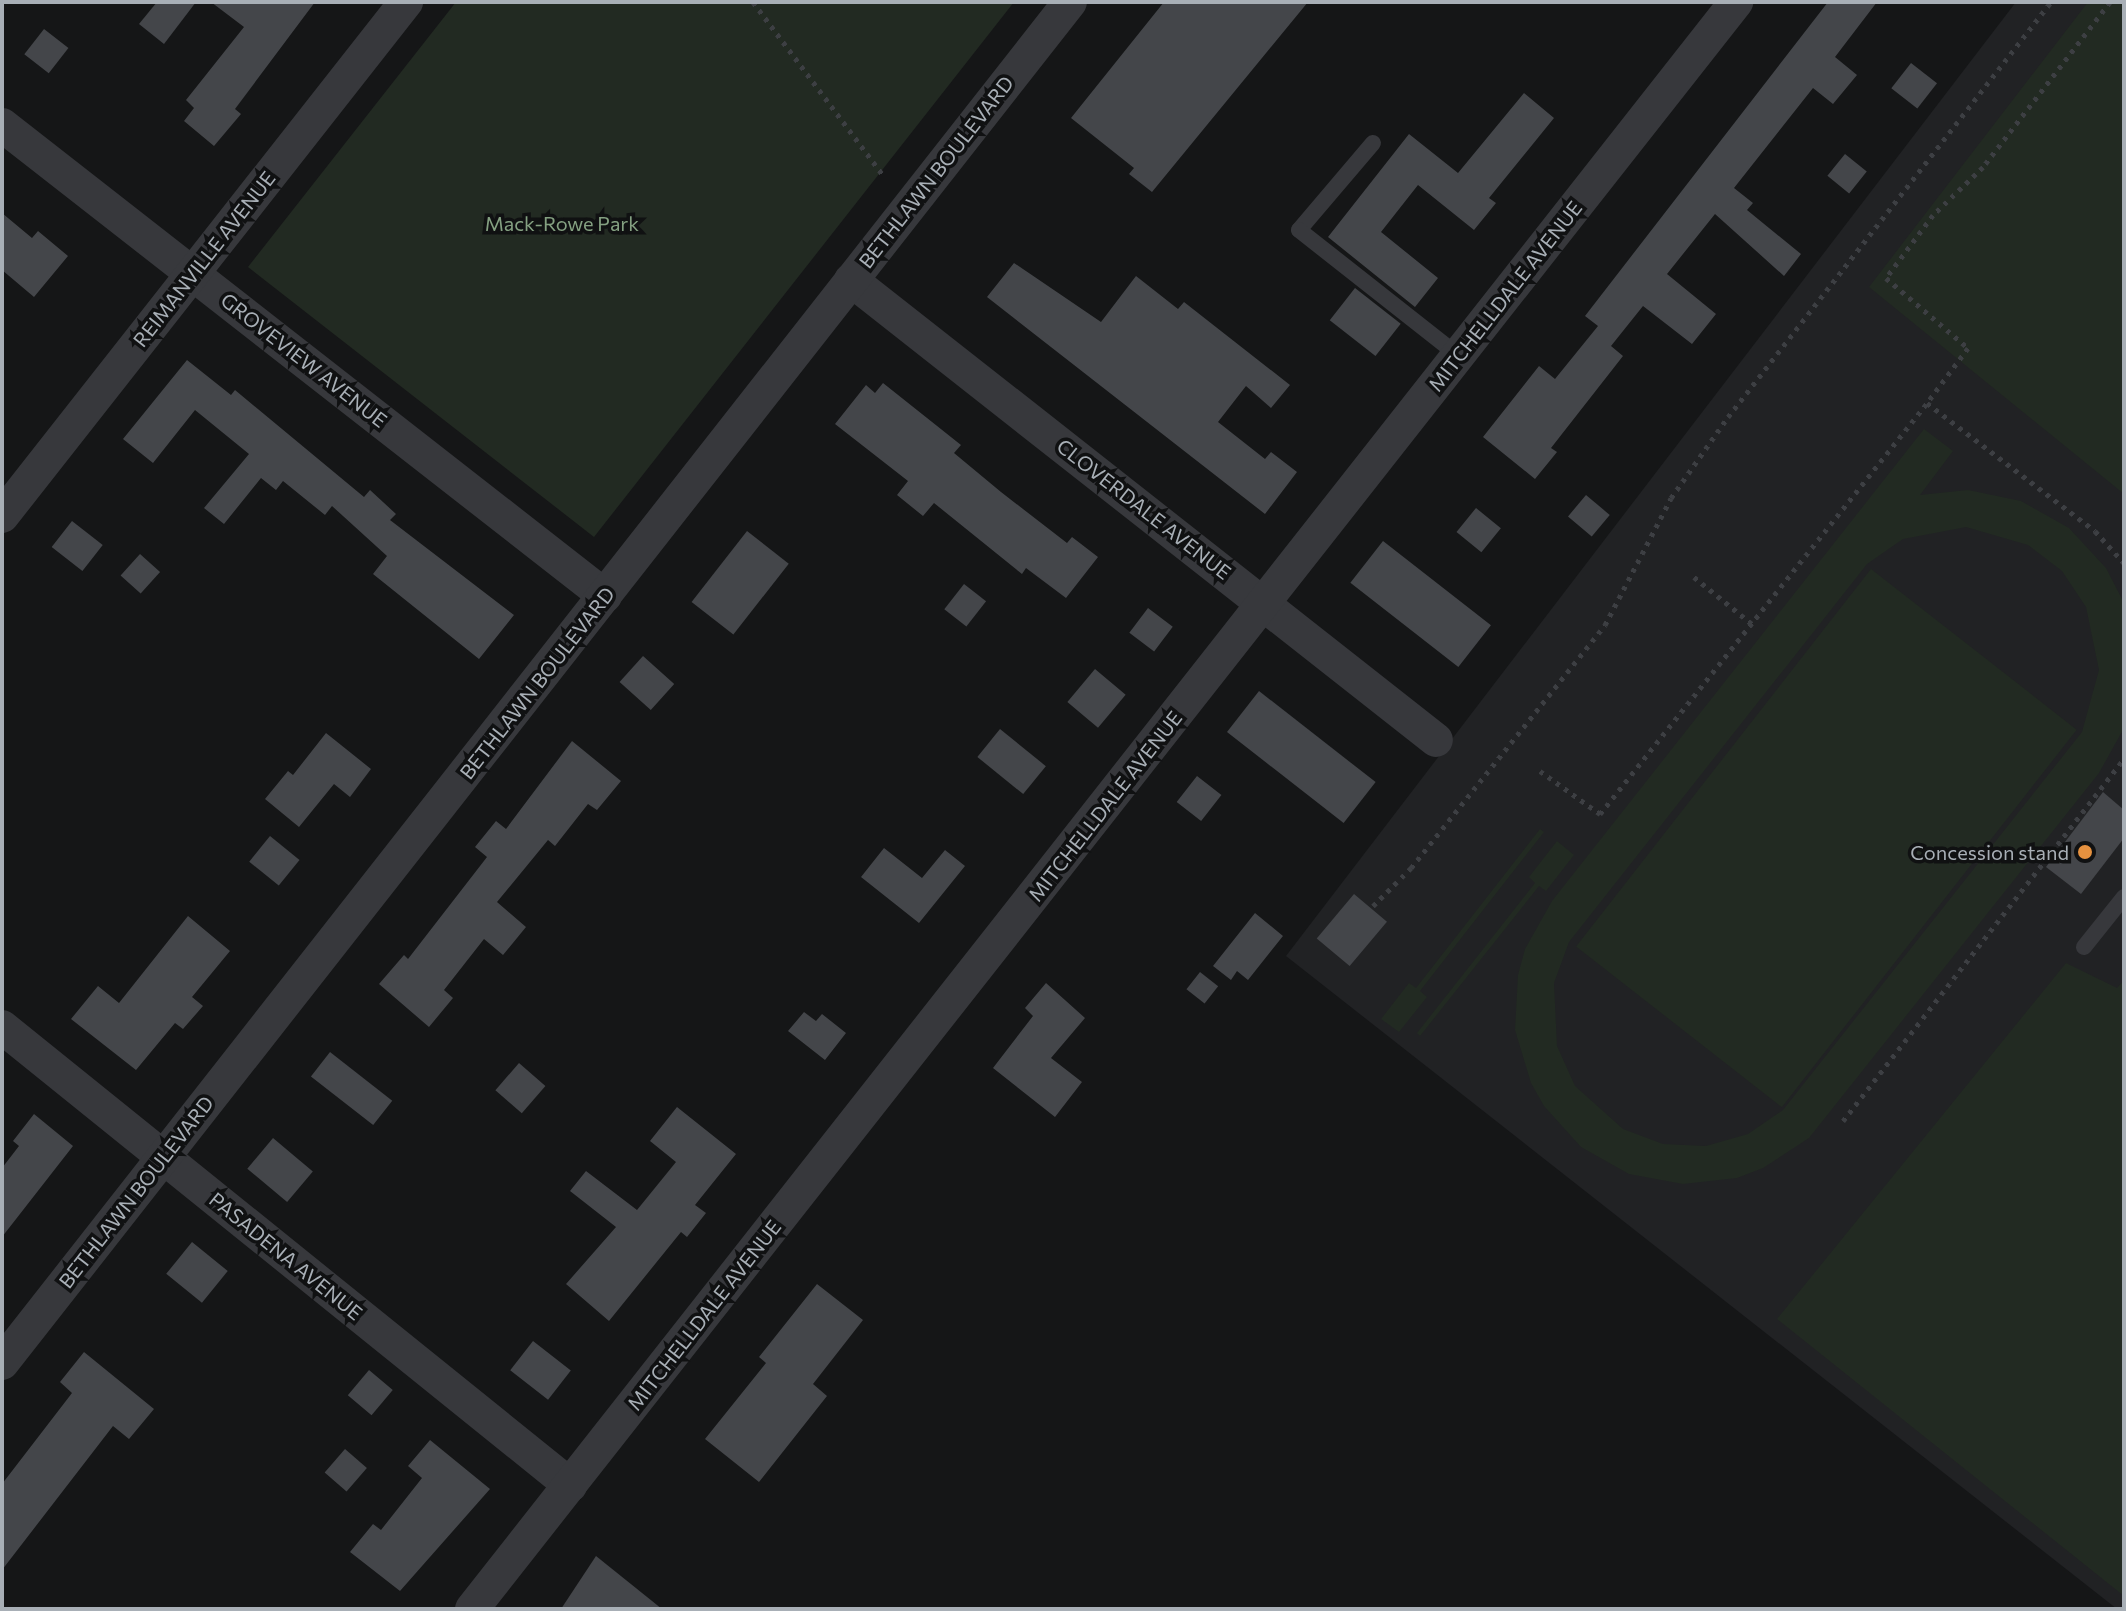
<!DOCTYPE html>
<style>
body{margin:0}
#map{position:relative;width:2126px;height:1611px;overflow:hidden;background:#151617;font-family:Commissioner,sans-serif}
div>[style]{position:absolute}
.built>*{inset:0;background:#212224}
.green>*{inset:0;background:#222a22;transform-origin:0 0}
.building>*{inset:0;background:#44464a;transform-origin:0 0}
.path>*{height:5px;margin-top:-2.5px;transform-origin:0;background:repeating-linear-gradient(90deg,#3d3f43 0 4px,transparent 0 10px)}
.service>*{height:16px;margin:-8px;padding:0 8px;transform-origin:8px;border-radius:8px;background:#37383c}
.minor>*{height:34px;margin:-17px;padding:0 17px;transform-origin:17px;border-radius:17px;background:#37383c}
.dots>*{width:22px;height:22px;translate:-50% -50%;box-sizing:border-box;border:4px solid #101112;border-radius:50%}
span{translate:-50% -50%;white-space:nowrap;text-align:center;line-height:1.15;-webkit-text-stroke:7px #101112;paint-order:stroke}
.street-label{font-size:20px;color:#a8afb6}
.park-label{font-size:20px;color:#84a081}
.poi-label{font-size:20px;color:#a8afb6}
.right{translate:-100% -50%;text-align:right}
.frame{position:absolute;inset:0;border:4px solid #a8afb6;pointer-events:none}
</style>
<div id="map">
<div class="built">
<i style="clip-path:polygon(2016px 2px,2124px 2px,2124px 1609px,2117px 1609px,1286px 956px)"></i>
</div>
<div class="green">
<i style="clip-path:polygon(456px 2px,1014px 2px,594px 537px,248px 267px)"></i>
<i style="clip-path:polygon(2088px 2px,2124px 2px,2124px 494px,1869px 287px)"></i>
<i style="clip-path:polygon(evenodd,1924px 429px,1953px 451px,1920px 495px,1968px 490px,2021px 501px,2069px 528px,2106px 568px,2124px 603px,2124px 728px,2099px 773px,1809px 1138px,1763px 1168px,1737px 1178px,1683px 1184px,1629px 1174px,1581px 1147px,1544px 1106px,1531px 1083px,1515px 1030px,1518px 975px,1525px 949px,1552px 901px,1924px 429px,1966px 527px,2028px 545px,2062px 571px,2086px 607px,2099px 670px,2082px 732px,1783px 1110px,1748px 1134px,1706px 1146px,1663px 1144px,1623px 1129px,1575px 1086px,1557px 1046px,1554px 983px,1569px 942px,1867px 564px,1903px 539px,1966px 527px)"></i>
<i style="left:1871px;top:569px;width:261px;height:479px;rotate:38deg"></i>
<i style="clip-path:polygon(1540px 829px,1544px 832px,1420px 991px,1427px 997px,1399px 1032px,1381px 1019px,1409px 983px,1416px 988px)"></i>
<i style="clip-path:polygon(1557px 841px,1574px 855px,1546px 891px,1539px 886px,1420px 1036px,1417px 1033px,1535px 883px,1529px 877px)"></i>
<i style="clip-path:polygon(2066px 963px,2117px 988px,2124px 980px,2124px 1596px,1777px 1319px)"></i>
</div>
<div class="building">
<i style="clip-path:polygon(157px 2px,196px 2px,164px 44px,139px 24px)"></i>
<i style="clip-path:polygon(211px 2px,315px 2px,235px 109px,241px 114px,214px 146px,184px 121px,194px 108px,186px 100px,244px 27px)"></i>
<i style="clip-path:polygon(1164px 2px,1308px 2px,1152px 192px,1129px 174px,1134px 168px,1071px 118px)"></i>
<i style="clip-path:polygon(1828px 2px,1877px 2px,1835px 57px,1857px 75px,1833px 104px,1813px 88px,1734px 188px,1753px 203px,1747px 210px,1801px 254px,1784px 276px,1715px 214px,1667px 274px,1716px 314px,1692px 344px,1643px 306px,1611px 346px,1623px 356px,1551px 448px,1557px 452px,1535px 479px,1483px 437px,1539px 366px,1555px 379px,1598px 326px,1585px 316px)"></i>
<i style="left:44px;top:29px;width:31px;height:32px;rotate:38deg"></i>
<i style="left:1911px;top:63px;width:33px;height:32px;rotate:38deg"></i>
<i style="clip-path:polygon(1524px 93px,1554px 118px,1489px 198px,1496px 203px,1474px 230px,1418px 185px,1381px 232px,1438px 278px,1415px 307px,1328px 237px,1409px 134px,1458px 173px)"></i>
<i style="left:1845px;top:154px;width:28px;height:28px;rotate:39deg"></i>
<i style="clip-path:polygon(2px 213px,32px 238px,38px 231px,68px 256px,34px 297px,2px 270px)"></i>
<i style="clip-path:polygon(1014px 263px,1101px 322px,1136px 276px,1178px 309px,1184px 302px,1290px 385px,1271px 408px,1246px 386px,1218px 422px,1265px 459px,1271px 452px,1297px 472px,1265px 514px,987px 297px)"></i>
<i style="left:1355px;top:288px;width:58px;height:41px;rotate:38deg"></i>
<i style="clip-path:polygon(187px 360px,231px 395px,235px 390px,364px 497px,370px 490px,396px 514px,390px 520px,514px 615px,479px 659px,373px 574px,387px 556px,332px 506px,325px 515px,283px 481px,276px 490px,261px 478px,224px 524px,204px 508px,249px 454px,195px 410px,153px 463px,123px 439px)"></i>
<i style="clip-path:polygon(883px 383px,961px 445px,954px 453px,1001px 492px,1067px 543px,1072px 537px,1098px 557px,1066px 598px,1026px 568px,1022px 574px,934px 503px,923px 516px,897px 495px,908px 481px,835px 424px,866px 385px,875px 393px)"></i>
<i style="left:1586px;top:495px;width:31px;height:28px;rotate:40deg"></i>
<i style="left:1476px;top:508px;width:32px;height:31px;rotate:39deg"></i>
<i style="left:72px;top:521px;width:39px;height:33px;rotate:38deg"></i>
<i style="left:747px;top:531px;width:53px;height:90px;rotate:38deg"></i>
<i style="left:1383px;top:541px;width:137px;height:53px;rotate:38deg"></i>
<i style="left:140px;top:554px;width:27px;height:29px;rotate:42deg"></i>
<i style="left:964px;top:584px;width:28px;height:32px;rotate:38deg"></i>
<i style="left:1148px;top:608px;width:31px;height:31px;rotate:37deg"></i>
<i style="left:643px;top:656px;width:42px;height:35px;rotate:42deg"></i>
<i style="left:1095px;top:669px;width:40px;height:43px;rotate:40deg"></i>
<i style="left:1259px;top:691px;width:148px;height:52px;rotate:38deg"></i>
<i style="left:1000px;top:729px;width:59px;height:36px;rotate:39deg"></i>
<i style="clip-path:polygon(326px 733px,371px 769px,350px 797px,334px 784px,299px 827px,265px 799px,288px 771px,293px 775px)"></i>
<i style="clip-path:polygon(572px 741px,621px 781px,597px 810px,588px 804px,555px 846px,548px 840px,497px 902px,526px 927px,503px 955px,484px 939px,444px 990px,453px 998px,429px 1027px,379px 984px,404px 955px,408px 959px,487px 857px,475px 847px,496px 821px,506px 829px)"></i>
<i style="left:1197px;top:776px;width:31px;height:33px;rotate:38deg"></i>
<i style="clip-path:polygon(2103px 792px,2124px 810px,2124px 838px,2081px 894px,2046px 867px)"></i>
<i style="left:270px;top:836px;width:38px;height:33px;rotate:39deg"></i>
<i style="clip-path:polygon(884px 848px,922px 878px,945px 850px,965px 866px,919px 923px,861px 877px)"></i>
<i style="left:1354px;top:894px;width:43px;height:58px;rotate:40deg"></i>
<i style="clip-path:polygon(1255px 913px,1283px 936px,1248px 980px,1237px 971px,1231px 980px,1213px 966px)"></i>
<i style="clip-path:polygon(188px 916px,230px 951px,192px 997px,203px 1006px,183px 1029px,175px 1023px,136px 1070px,71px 1019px,98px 986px,119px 1003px)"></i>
<i style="left:1200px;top:972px;width:23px;height:22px;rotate:38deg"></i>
<i style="clip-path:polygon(1046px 983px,1085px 1018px,1051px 1058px,1082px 1082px,1055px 1117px,993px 1068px,1033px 1016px,1025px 1008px)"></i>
<i style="clip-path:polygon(804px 1012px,816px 1021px,822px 1014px,846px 1033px,825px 1060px,788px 1031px)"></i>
<i style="left:330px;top:1052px;width:79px;height:31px;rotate:38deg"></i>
<i style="left:519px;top:1063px;width:35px;height:36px;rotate:41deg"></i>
<i style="clip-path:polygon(677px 1107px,736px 1154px,695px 1205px,706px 1213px,687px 1237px,681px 1232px,609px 1321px,566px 1284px,616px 1227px,570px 1191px,586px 1171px,637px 1210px,676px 1162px,650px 1141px)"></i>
<i style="clip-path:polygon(34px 1114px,73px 1146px,2px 1237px,2px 1168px,19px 1146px,13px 1141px)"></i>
<i style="left:273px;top:1138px;width:52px;height:40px;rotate:40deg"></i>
<i style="left:192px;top:1242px;width:46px;height:41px;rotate:39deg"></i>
<i style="clip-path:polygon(817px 1284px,863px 1320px,813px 1384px,827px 1396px,759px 1482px,705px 1439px,766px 1363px,759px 1357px)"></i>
<i style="left:533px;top:1341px;width:48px;height:37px;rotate:38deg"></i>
<i style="clip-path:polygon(84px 1352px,154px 1409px,129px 1439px,113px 1426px,2px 1570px,2px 1484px,72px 1393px,60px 1382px)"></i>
<i style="left:369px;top:1370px;width:31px;height:33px;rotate:40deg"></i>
<i style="clip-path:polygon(430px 1440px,490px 1489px,400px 1591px,350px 1552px,373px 1524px,381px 1530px,422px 1478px,408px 1466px)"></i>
<i style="left:345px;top:1449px;width:29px;height:31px;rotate:41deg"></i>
<i style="clip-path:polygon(596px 1556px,662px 1609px,561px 1609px)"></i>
</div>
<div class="path">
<i style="left:753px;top:2px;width:216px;rotate:53.1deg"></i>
<i style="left:2110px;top:2px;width:208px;rotate:127.6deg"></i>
<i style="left:1983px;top:167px;width:69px;rotate:136.2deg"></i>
<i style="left:1933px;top:215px;width:79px;rotate:126.7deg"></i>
<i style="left:1886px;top:278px;width:108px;rotate:40.5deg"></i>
<i style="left:1968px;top:348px;width:69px;rotate:126.7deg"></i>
<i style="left:1927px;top:403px;width:211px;rotate:37.3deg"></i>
<i style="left:2095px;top:531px;width:43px;rotate:47.8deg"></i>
<i style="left:1694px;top:577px;width:75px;rotate:39deg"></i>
<i style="left:1540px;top:771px;width:74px;rotate:35.6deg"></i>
<i style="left:1600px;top:814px;width:525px;rotate:-51.49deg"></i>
<i style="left:1373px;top:906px;width:54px;rotate:-45deg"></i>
<i style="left:1411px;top:868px;width:311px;rotate:-51.4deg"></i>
<i style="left:1605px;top:625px;width:143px;rotate:-62.5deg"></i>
<i style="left:1671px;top:498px;width:99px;rotate:-54.9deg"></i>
<i style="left:1728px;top:417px;width:526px;rotate:-52.11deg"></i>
<i style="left:1843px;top:1121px;width:458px;rotate:-52.2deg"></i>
</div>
<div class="service">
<i style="left:1373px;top:143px;width:114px;rotate:130.4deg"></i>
<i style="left:1299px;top:230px;width:202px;rotate:38.2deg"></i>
<i style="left:2084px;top:947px;width:64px;rotate:-51.3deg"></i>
</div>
<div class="minor">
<i style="left:2px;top:125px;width:765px;rotate:37.99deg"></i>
<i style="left:851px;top:280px;width:744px;rotate:38.18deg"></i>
<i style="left:2px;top:516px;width:654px;rotate:-51.83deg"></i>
<i style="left:2px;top:1027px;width:730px;rotate:38.88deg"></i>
<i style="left:2px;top:1363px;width:1730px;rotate:-51.88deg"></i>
<i style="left:472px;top:1609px;width:2045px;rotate:-51.81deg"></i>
</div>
<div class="dots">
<i style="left:2085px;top:852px;background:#e5913f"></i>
</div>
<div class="street-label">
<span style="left:936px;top:172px;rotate:-52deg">BETHLAWN BOULEVARD</span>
<span style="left:204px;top:259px;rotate:-52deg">REIMANVILLE AVENUE</span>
<span style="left:1505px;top:296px;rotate:-52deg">MITCHELLDALE AVENUE</span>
<span style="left:304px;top:360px;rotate:38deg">GROVEVIEW AVENUE</span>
<span style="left:1144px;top:509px;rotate:38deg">CLOVERDALE AVENUE</span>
<span style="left:537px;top:683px;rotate:-52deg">BETHLAWN BOULEVARD</span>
<span style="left:1105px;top:806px;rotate:-52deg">MITCHELLDALE AVENUE</span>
<span style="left:136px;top:1192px;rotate:-52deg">BETHLAWN BOULEVARD</span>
<span style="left:286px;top:1256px;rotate:39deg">PASADENA AVENUE</span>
<span style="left:704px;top:1315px;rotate:-52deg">MITCHELLDALE AVENUE</span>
</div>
<div class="park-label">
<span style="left:562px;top:223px">Mack-Rowe Park</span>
</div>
<div class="poi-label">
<span class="right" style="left:2069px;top:852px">Concession stand</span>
</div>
<div class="frame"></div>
</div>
